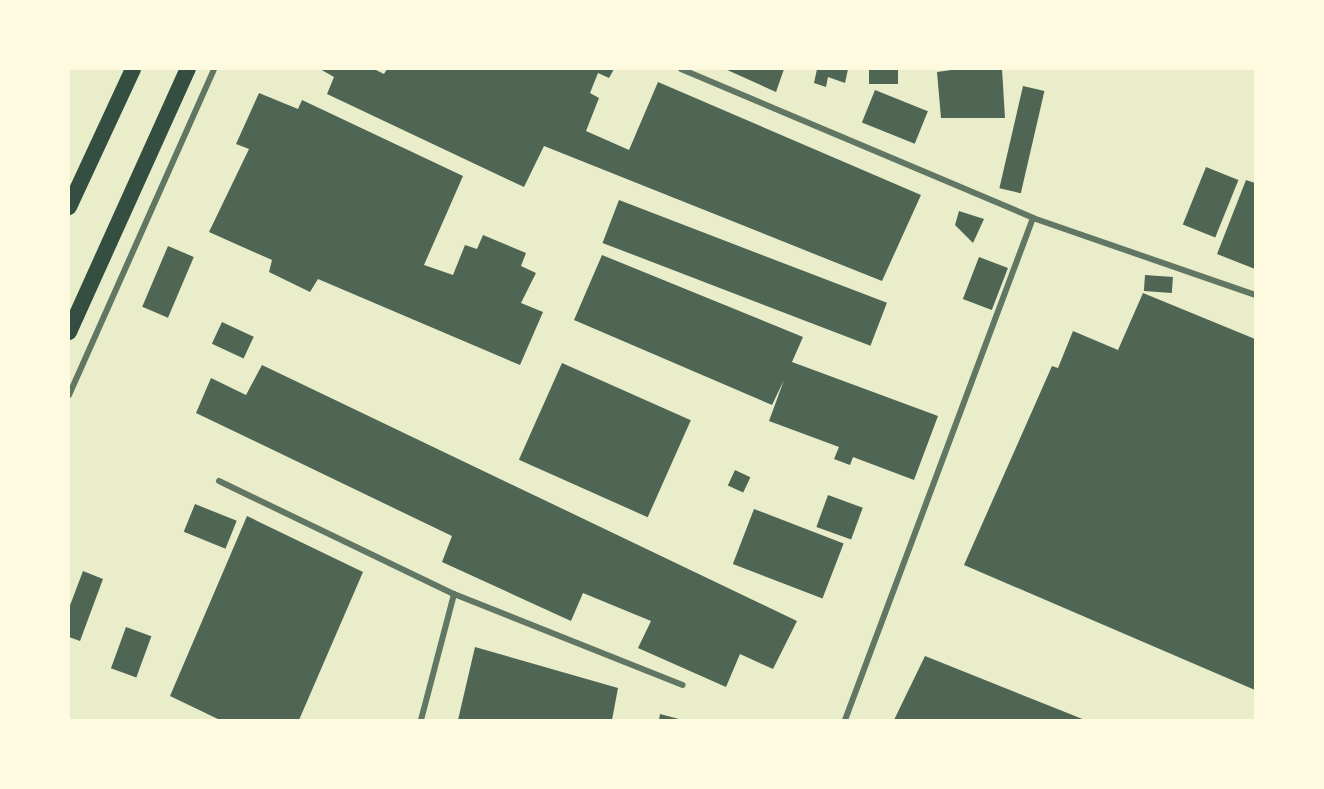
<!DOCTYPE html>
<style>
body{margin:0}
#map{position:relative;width:1324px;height:789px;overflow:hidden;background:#e9edc9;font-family:"DejaVu Sans",sans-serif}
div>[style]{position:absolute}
.building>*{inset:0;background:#4f6655;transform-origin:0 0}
.minor>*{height:6px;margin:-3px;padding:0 3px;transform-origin:3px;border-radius:3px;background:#617663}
.trunk>*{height:16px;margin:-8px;padding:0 8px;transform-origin:8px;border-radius:8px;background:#344e41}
span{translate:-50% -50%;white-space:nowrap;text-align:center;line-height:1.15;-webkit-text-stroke:4.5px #fefae0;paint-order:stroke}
.frame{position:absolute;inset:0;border:70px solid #fefae0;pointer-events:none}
</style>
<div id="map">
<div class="building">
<i style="clip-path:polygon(320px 69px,374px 69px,384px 74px,387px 69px,614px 69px,609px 78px,598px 73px,590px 93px,599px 98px,586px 131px,629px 150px,658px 82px,921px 195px,882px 281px,544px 146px,524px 187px,327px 94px,334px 77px)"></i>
<i style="clip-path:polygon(725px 69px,784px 69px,776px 92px)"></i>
<i style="clip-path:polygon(817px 69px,848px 69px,845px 83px,828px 77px,826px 87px,814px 83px)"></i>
<i style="left:869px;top:69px;width:29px;height:15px"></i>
<i style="clip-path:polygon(958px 69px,1002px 69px,1005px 118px,941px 118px,937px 72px)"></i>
<i style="left:1023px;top:86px;width:22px;height:105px;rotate:13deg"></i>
<i style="left:875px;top:90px;width:57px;height:35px;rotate:22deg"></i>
<i style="clip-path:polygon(259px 93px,298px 109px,302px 100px,463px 176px,424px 265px,453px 275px,465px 245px,477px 249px,483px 235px,526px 253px,521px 266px,536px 273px,521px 303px,543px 312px,520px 365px,318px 279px,310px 292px,269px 272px,272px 260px,209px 232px,249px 149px,236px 144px)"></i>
<i style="left:1206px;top:167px;width:35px;height:62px;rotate:22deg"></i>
<i style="clip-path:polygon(1246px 180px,1255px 183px,1255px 269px,1217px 254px)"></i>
<i style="left:619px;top:200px;width:287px;height:46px;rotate:21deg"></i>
<i style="clip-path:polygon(959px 211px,984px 219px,973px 243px,955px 225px)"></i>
<i style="left:168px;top:246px;width:28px;height:66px;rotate:23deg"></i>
<i style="clip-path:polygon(602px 255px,803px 337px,792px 362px,938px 416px,914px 480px,853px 457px,850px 465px,834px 459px,839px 447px,769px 421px,784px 380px,772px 405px,574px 320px)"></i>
<i style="left:979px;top:257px;width:31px;height:45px;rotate:21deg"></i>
<i style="left:1145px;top:275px;width:28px;height:16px;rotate:4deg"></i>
<i style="clip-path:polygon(1143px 293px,1255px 339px,1255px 690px,964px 565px,1052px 366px,1058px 368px,1073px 331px,1118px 350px)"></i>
<i style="left:222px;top:322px;width:35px;height:24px;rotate:25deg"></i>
<i style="left:562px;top:363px;width:141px;height:106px;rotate:24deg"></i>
<i style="clip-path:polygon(262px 365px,797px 621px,773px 669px,740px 654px,726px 687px,638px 648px,651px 621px,583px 593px,571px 621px,442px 562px,452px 536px,196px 413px,211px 378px,246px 395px)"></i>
<i style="left:735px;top:470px;width:17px;height:17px;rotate:25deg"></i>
<i style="left:828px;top:495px;width:37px;height:34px;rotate:20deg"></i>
<i style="left:195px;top:504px;width:45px;height:30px;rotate:22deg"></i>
<i style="left:754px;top:509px;width:96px;height:59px;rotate:21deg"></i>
<i style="clip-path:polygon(247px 516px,363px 572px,299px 720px,220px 720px,170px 696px)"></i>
<i style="clip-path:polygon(83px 571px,103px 579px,80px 641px,69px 637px,69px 608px)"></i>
<i style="left:126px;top:627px;width:27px;height:44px;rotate:20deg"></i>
<i style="clip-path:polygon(475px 647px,618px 688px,612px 720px,458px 720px)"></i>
<i style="clip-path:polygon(925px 656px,1085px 720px,894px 720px)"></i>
<i style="clip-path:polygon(660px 714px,679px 719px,679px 720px,659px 720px)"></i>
</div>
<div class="minor">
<i style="left:681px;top:69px;width:382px;rotate:22.9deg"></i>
<i style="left:1033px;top:218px;width:235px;rotate:19.1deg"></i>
<i style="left:69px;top:395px;width:357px;rotate:-66deg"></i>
<i style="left:219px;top:481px;width:261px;rotate:25.7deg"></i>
<i style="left:454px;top:594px;width:246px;rotate:21.7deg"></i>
<i style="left:421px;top:720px;width:130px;rotate:-75.3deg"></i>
<i style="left:845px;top:720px;width:536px;rotate:-69.47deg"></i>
</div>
<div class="trunk">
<i style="left:69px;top:207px;width:152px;rotate:-65.1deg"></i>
<i style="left:69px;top:332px;width:289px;rotate:-65.7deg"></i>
</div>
<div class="frame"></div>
</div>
